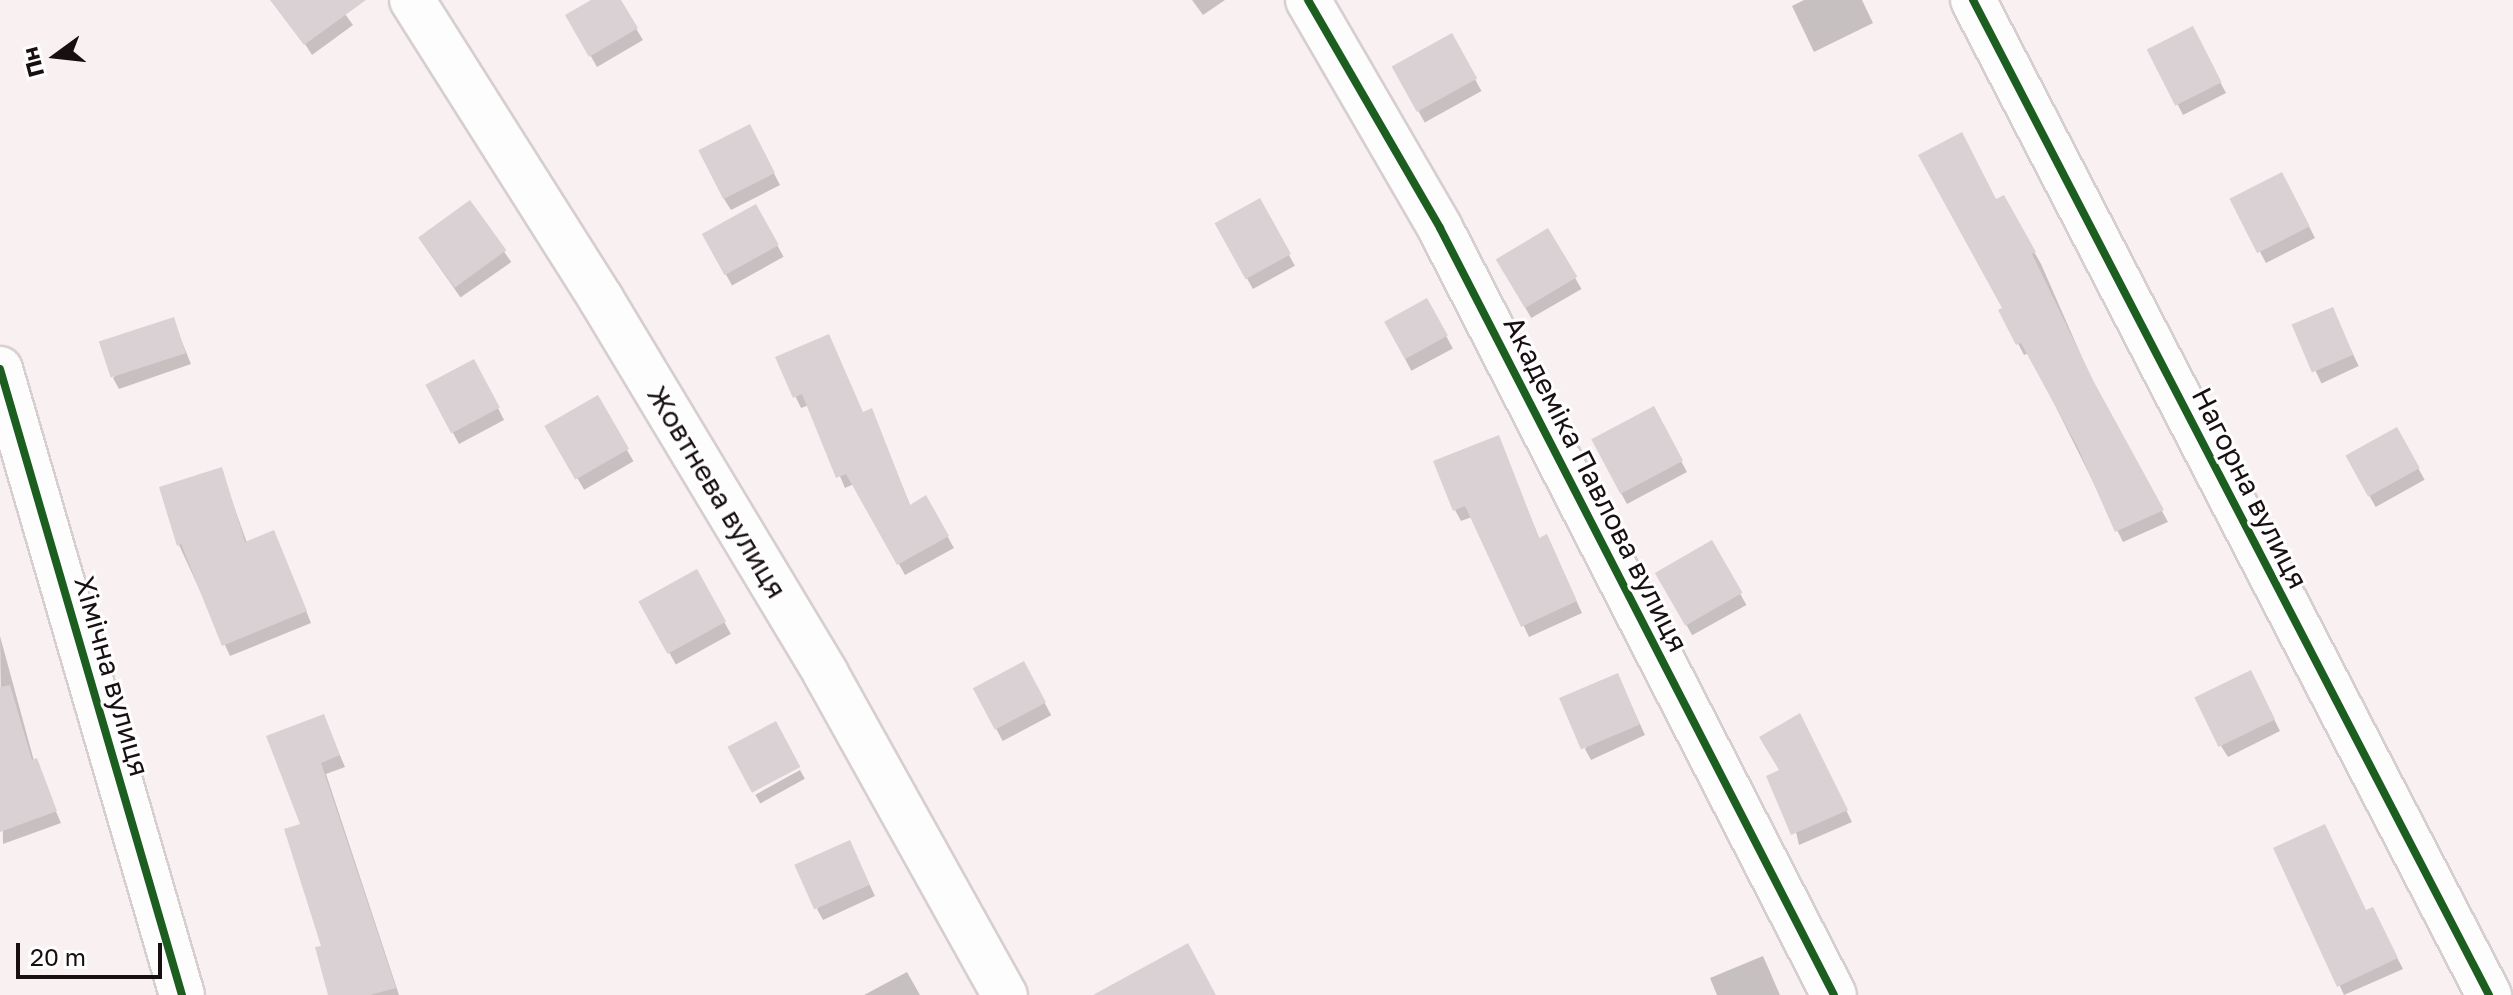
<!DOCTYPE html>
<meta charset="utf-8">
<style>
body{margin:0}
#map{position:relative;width:2513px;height:995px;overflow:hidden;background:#f9f0f2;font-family:"Golos Text",sans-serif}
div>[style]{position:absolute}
.shadow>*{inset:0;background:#0003;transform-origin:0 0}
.building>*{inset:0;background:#d9d1d4;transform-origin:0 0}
.roads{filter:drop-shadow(2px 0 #d7ced0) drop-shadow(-2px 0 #d7ced0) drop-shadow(0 2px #d7ced0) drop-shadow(0 -2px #d7ced0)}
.street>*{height:44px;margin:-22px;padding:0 22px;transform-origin:22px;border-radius:22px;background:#fefdfd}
.secondary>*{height:44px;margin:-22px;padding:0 22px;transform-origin:22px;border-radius:22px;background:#fefdfd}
.cycleway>*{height:8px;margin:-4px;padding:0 4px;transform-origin:4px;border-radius:4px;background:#1b5e20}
span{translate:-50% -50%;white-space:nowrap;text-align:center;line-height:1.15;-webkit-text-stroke:6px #fefefe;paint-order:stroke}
.street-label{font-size:28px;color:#180f11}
.north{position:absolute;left:16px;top:16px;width:80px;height:80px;-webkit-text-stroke:6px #fefefe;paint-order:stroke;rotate:255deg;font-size:22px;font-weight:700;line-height:32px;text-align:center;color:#180f11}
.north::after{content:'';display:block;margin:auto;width:28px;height:36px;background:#180f11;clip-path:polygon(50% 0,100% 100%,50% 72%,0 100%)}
.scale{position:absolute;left:16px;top:943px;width:146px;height:36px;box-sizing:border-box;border:4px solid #180f11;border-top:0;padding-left:10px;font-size:24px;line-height:28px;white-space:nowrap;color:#180f11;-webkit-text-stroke:6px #fefefe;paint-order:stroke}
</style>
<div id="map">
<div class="shadow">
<i style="clip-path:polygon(277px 0,335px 0,353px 25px,312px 55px)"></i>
<i style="clip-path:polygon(595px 0,619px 0,643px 40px,597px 67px,568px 16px)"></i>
<i style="clip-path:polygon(1192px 0,1225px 0,1203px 15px)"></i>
<i style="clip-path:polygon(1804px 0,1862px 0,1873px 23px,1814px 52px,1792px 6px)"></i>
<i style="left:1451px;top:36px;width:63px;height:65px;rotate:61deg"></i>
<i style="clip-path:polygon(2198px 40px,2226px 93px,2183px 115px,2150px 51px)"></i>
<i style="clip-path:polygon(755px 137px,780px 185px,731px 210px,724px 199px)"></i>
<i style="clip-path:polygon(2288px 185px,2315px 238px,2266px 263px,2260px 252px)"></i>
<i style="clip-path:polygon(2003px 197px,2041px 264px,2099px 396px,2168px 522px,2123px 542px,2029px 353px,2024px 355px,2001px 311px,2005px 309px,1996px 201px)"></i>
<i style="left:1259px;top:201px;width:74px;height:48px;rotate:61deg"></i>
<i style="left:470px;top:203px;width:72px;height:62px;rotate:55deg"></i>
<i style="left:756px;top:207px;width:57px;height:59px;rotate:61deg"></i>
<i style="left:1548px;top:231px;width:67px;height:58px;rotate:60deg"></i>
<i style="left:1427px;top:300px;width:55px;height:47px;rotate:62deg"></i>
<i style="left:2332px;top:309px;width:63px;height:41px;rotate:65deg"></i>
<i style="clip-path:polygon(173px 320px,191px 364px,119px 389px,113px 378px)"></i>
<i style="clip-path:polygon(777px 358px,863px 414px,871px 411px,911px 507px,926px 498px,954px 548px,905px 575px,854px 484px,845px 488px,809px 405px,801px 408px)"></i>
<i style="clip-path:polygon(480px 372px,504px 420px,459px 444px,428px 386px)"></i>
<i style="left:597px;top:398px;width:73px;height:57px;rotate:60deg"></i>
<i style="clip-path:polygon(1653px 409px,1687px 472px,1627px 504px,1621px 493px)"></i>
<i style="left:2397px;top:430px;width:57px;height:56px;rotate:61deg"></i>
<i style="clip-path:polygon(1498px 438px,1540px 540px,1552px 548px,1582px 613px,1529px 637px,1472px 517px,1461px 521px,1455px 510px)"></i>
<i style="clip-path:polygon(221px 470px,247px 543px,279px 544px,311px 623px,230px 656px,179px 545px)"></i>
<i style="left:1712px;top:543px;width:71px;height:62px;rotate:61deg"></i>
<i style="left:696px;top:571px;width:72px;height:63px;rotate:61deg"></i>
<i style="clip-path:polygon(0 636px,34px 761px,61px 823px,3px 844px)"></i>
<i style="left:1024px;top:664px;width:58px;height:55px;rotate:62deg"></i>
<i style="clip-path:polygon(2256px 683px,2280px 731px,2228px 757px,2221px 746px)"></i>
<i style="clip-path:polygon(1623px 687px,1645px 735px,1591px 760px,1585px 749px)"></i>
<i style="clip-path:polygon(323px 716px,345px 767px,326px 774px,399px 995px,330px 995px,302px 825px)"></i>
<i style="clip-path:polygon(1805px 727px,1852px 822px,1799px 845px,1782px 771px)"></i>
<i style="left:800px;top:770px;width:10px;height:51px;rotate:61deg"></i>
<i style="clip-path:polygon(2276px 849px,2378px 921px,2403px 969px,2344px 995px)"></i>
<i style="clip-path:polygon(855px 854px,875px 896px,823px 920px,817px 909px)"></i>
<i style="clip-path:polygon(1763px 956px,1780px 995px,1717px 995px,1710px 978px)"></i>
<i style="clip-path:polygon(907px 972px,920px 995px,864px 995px)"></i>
</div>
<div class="building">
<i style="clip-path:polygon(270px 0,366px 0,304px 45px)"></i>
<i style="clip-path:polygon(591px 0,621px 0,638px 28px,589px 57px,565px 15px)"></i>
<i style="left:2193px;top:26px;width:63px;height:52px;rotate:63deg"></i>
<i style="left:1452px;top:33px;width:52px;height:69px;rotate:61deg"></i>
<i style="left:750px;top:124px;width:55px;height:58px;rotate:63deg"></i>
<i style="clip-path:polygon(1962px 132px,1996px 199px,2004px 195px,2036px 252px,2032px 254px,2094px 382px,2164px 510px,2115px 532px,2077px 446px,2021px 343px,2016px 345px,1998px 310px,2002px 308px,1918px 155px)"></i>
<i style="left:2282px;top:172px;width:61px;height:59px;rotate:63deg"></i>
<i style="left:1260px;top:198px;width:64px;height:52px;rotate:61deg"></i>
<i style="left:470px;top:200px;width:62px;height:64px;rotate:54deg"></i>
<i style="left:756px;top:204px;width:47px;height:62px;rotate:61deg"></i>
<i style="left:1548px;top:228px;width:57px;height:61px;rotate:59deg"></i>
<i style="left:1427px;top:298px;width:43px;height:49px;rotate:61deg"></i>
<i style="left:2333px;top:307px;width:52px;height:45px;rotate:67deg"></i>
<i style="left:174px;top:317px;width:38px;height:79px;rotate:72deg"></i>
<i style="clip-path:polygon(829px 334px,863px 412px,872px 408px,910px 505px,926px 495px,949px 536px,897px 565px,846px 474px,836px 478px,802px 394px,793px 398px,775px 357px)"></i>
<i style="left:474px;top:359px;width:55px;height:55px;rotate:62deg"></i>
<i style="left:598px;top:395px;width:62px;height:62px;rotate:60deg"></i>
<i style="left:1654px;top:406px;width:62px;height:71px;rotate:62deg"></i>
<i style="left:2397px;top:427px;width:47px;height:59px;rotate:61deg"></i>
<i style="clip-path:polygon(1499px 435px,1539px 538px,1547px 534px,1577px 601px,1521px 627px,1465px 506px,1453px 511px,1433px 461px)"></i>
<i style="clip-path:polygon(222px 467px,245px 542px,274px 530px,307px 611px,222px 646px,181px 544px,177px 546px,159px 487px)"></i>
<i style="left:1712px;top:540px;width:61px;height:66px;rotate:60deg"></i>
<i style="left:697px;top:569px;width:60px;height:67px;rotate:61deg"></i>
<i style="left:1024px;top:661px;width:47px;height:58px;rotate:62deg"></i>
<i style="left:2251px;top:670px;width:55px;height:63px;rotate:64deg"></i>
<i style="left:1618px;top:673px;width:56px;height:64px;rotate:67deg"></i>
<i style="clip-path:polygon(10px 685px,32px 760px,37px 758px,57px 811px,0 832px,0 687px)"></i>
<i style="clip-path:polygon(1800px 713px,1848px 810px,1791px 835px,1766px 776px,1779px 770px,1759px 737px)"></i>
<i style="clip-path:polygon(324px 714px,340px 755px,321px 763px,396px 988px,370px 995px,328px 995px,315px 947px,321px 946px,284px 829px,300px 824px,266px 736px)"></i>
<i style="left:776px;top:721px;width:52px;height:55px;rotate:62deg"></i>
<i style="clip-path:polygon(2325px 824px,2366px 910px,2373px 907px,2398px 958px,2337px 987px,2273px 848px)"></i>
<i style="left:850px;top:840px;width:49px;height:61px;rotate:66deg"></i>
<i style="clip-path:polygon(1188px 943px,1216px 995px,1093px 995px)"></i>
</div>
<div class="roads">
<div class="street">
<i style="left:1308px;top:0;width:263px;rotate:59.9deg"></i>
<i style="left:1440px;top:228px;width:862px;rotate:62.81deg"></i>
<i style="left:1973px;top:0;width:1121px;rotate:62.59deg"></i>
<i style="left:0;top:369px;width:652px;rotate:73.79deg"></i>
</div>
<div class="secondary">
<i style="left:412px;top:0;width:354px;rotate:57.7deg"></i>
<i style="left:601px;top:299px;width:437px;rotate:59deg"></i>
<i style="left:826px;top:674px;width:368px;rotate:60.9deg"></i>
</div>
</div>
<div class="cycleway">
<i style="left:1308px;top:0;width:263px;rotate:59.9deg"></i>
<i style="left:1440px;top:228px;width:862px;rotate:62.81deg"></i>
<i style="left:1973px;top:0;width:1121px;rotate:62.59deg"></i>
<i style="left:0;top:369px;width:652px;rotate:73.79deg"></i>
</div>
<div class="street-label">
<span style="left:1596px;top:484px;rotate:63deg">Академіка Павлова вулиця</span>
<span style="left:2250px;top:488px;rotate:63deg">Нагорна вулиця</span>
<span style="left:717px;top:492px;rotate:59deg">Жовтнева вулиця</span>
<span style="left:112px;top:676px;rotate:74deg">Хімічна вулиця</span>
</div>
<div class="north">Пн</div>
<div class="scale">20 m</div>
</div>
